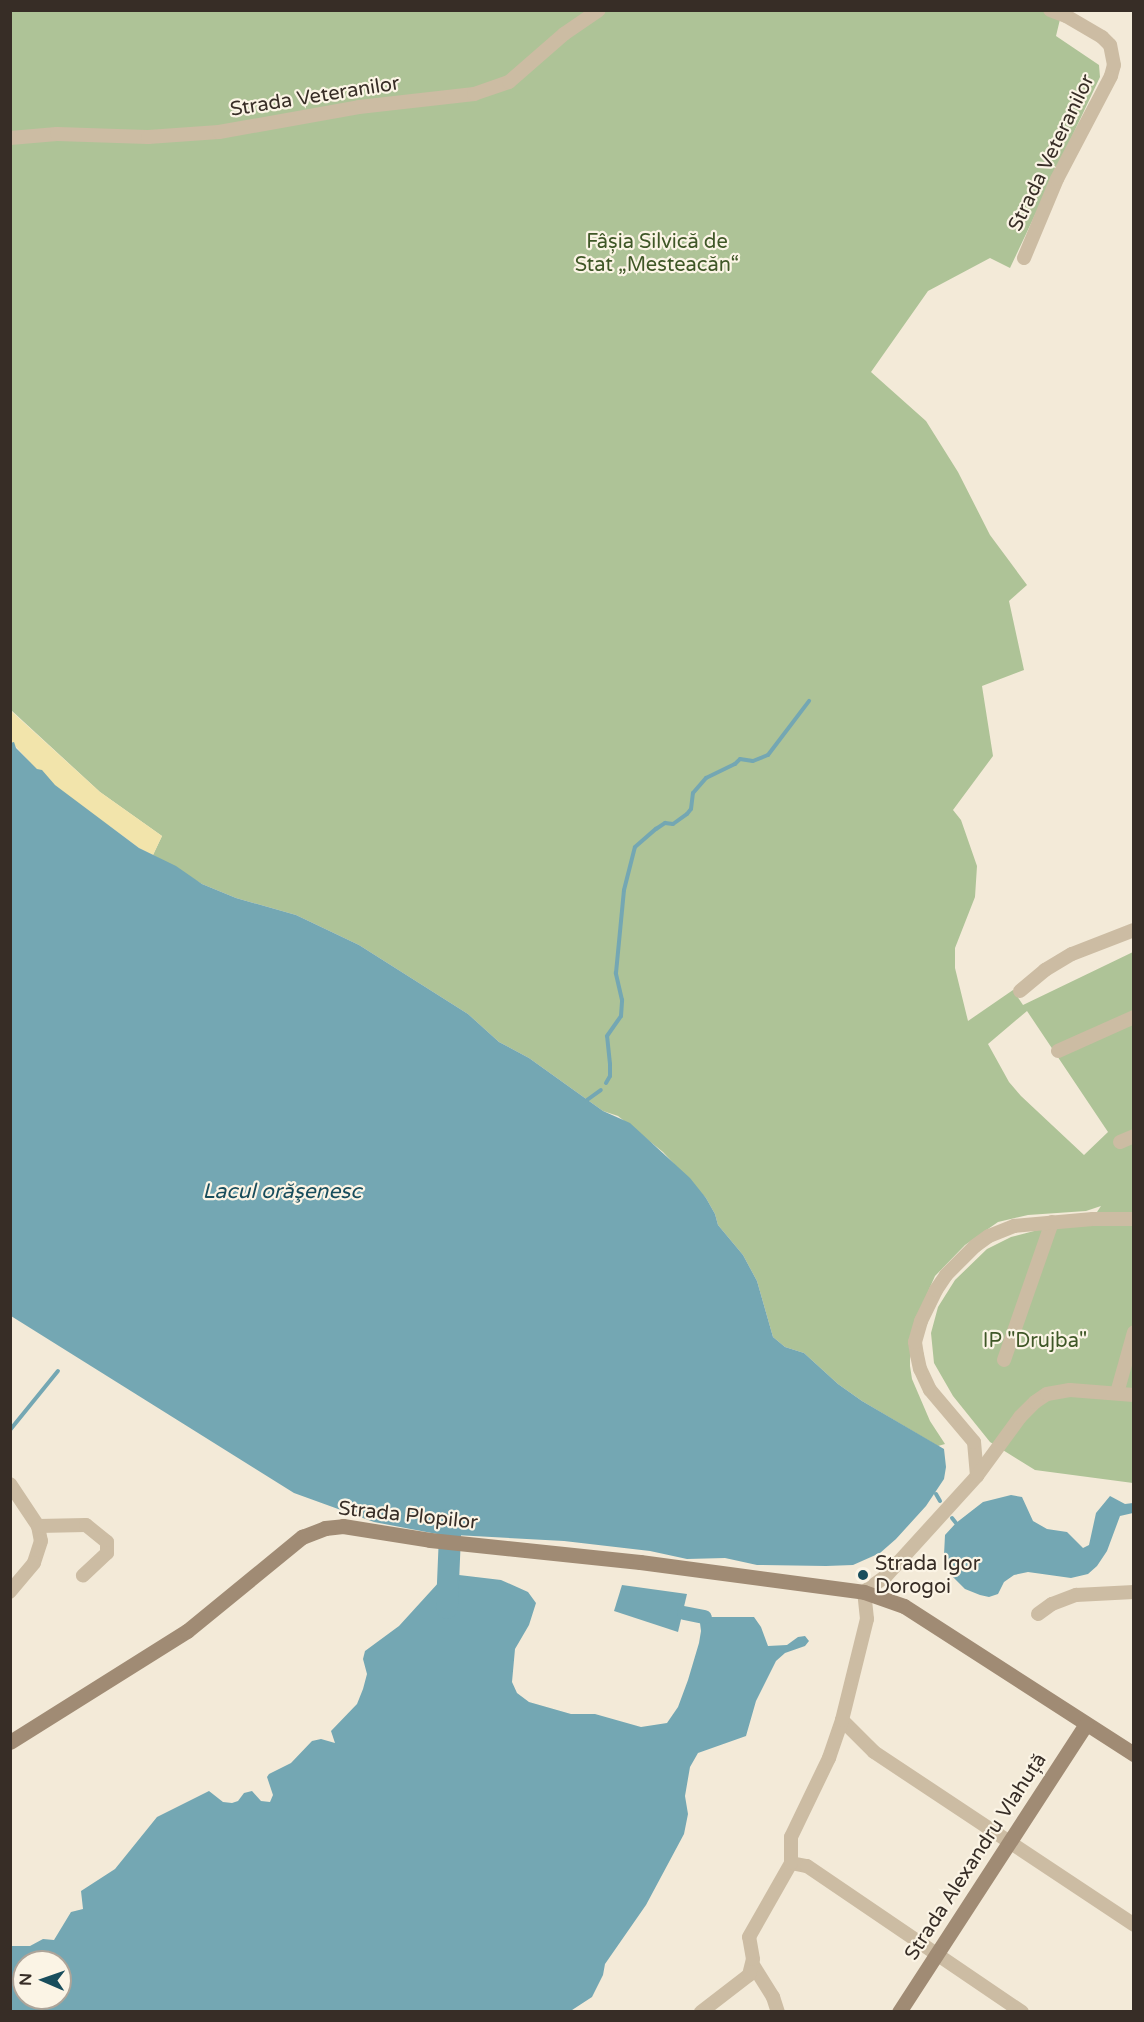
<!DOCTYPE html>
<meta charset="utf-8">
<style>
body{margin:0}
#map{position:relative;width:1144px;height:2022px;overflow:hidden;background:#f3ead8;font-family:"Varela Round",sans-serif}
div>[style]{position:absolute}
.green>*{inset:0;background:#aec397}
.sand>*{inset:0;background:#f2e4ab}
.water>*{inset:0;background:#74a7b3}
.stream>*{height:4px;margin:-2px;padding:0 2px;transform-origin:2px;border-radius:2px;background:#74a7b3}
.canal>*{height:14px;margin:-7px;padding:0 7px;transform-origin:7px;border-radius:7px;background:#74a7b3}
.river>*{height:22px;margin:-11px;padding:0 11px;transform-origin:11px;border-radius:11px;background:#74a7b3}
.street>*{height:14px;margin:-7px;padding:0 7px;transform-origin:7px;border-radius:7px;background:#ccbca3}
.secondary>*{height:15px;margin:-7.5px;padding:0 7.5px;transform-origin:7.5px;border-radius:7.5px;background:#a08b74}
.dots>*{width:16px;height:16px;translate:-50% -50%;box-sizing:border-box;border:3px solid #fbf4e5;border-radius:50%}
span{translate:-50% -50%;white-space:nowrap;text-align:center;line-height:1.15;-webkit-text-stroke:4.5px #fbf4e5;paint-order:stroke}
.street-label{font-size:20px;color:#372d26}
.park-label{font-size:20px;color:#3f5727}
.poi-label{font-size:20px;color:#372d26}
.left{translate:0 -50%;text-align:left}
.water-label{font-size:21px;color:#184d5c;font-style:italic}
.frame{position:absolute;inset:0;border:12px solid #372d26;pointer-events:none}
.north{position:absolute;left:12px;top:1950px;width:60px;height:60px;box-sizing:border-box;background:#fbf4e5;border:2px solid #ada499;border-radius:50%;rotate:272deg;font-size:16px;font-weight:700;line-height:24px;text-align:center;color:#372d26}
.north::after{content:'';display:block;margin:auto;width:21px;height:27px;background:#184d5c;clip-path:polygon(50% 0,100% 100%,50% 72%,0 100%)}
</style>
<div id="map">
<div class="green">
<i style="clip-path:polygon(evenodd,10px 11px,1062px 11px,1056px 36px,1099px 65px,1100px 77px,1010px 268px,990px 258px,928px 291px,871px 372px,926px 421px,958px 472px,990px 535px,1027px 585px,1009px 601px,1024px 670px,982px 686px,993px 756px,953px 810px,961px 820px,977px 866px,975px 897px,955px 948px,955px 968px,968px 1021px,1013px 990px,1023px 1005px,1133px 952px,1133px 1483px,1035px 1470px,990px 1442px,953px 1396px,934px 1363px,931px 1333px,938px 1307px,955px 1280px,987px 1249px,1011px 1237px,1095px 1215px,1101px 1206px,1086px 1211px,1028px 1215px,998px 1222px,965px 1245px,935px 1276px,927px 1294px,910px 1353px,910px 1366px,912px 1379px,930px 1421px,945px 1444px,938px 1446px,862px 1401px,838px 1384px,804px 1353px,785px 1347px,773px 1337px,757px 1281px,743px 1255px,718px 1225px,715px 1214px,706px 1198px,663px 1152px,618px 1116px,603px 1111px,529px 1058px,499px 1042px,468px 1014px,359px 945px,296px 915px,236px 898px,202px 884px,153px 855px,162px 836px,100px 792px,11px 710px,10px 11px,1027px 1011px,1108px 1132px,1084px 1155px,1021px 1096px,1009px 1082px,988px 1044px,1027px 1011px)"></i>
</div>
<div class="sand">
<i style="clip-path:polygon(10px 710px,100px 792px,162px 836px,153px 855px,139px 848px,111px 827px,55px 791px,11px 741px)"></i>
</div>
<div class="water">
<i style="clip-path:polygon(14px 742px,16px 748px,37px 769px,42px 770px,55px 785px,139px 848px,176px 866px,202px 884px,236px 898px,296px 915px,359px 945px,468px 1014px,499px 1042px,529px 1058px,603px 1111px,630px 1123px,690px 1178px,706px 1198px,715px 1214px,718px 1225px,743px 1255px,757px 1281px,773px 1337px,785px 1347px,804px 1353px,838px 1384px,862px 1401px,944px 1449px,946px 1467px,944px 1479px,926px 1506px,896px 1539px,880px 1553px,853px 1565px,826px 1566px,757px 1565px,725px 1558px,687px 1559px,650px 1551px,564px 1541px,437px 1534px,374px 1522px,294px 1493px,11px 1316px,10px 743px)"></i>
<i style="clip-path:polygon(1011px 1495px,1022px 1497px,1033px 1521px,1047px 1529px,1067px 1532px,1083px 1548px,1089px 1545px,1096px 1513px,1110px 1496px,1125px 1504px,1133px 1503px,1133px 1513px,1120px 1516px,1107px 1551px,1097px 1566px,1088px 1574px,1071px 1578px,1028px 1572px,1014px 1575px,1004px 1582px,998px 1594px,989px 1597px,980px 1595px,965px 1589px,950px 1574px,944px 1555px,945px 1535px,956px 1523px,983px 1502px)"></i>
<i style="clip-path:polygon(evenodd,459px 1575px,501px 1580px,528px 1592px,536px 1603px,529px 1625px,515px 1649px,512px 1682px,517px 1693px,529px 1702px,571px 1714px,595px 1714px,641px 1727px,667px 1723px,678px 1707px,688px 1680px,699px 1643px,701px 1631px,699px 1615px,702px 1614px,712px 1617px,754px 1617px,761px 1627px,768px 1646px,787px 1645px,798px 1637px,805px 1636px,809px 1641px,805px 1646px,785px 1653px,776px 1661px,756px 1701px,746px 1736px,698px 1753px,690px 1767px,685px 1796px,688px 1814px,684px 1834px,646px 1905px,605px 1964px,603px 1975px,592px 1997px,569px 2012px,11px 2011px,11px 1946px,30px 1946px,43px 1939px,54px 1940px,71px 1912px,83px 1909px,81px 1891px,115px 1869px,157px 1817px,209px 1791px,223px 1802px,232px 1803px,238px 1801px,244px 1793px,252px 1791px,261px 1801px,270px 1802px,273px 1795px,267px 1777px,269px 1774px,291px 1763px,312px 1741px,321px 1739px,335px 1743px,331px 1731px,357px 1704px,363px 1689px,367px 1674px,363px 1659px,365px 1651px,399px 1626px,440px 1581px,445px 1581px,447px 1576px,456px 1580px,459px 1575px,24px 1962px,60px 1962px,60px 1998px,24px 1998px,24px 1962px)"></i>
<i style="clip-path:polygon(622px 1585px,687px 1594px,678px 1632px,614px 1611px)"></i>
</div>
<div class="stream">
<i style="left:606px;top:1083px;width:8px;rotate:-60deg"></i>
<i style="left:610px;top:1076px;width:12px;rotate:-90deg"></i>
<i style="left:610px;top:1064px;width:28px;rotate:-96deg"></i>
<i style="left:607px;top:1036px;width:24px;rotate:-55deg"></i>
<i style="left:621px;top:1016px;width:16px;rotate:-86deg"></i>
<i style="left:622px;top:1000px;width:28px;rotate:-103deg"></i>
<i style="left:616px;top:973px;width:83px;rotate:-84.5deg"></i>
<i style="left:624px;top:890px;width:44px;rotate:-75.7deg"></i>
<i style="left:635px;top:847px;width:28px;rotate:-41deg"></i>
<i style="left:656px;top:829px;width:11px;rotate:-34deg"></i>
<i style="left:665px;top:823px;width:8px;rotate:7deg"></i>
<i style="left:673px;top:824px;width:17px;rotate:-36deg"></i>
<i style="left:687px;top:814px;width:6px;rotate:-51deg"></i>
<i style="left:691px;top:809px;width:16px;rotate:-83deg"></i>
<i style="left:693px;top:793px;width:20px;rotate:-49deg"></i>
<i style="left:706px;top:778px;width:32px;rotate:-26deg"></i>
<i style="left:735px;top:764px;width:7px;rotate:-45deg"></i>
<i style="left:740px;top:759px;width:13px;rotate:9deg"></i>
<i style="left:753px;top:761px;width:16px;rotate:-22deg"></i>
<i style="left:768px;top:755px;width:68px;rotate:-52.8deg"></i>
<i style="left:587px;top:1100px;width:17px;rotate:-36deg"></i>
<i style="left:10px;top:1430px;width:76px;rotate:-50.9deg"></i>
<i style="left:936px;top:1494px;width:8px;rotate:60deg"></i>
<i style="left:952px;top:1518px;width:6px;rotate:51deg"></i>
</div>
<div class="canal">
<i style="left:684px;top:1613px;width:21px;rotate:11deg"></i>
</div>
<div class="river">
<i style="left:444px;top:1520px;width:16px;rotate:68deg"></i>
<i style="left:450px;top:1535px;width:73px;rotate:92.4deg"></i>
</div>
<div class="street">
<i style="left:10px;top:138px;width:47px;rotate:-4.9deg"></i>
<i style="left:57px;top:134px;width:91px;rotate:1.9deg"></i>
<i style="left:148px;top:137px;width:71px;rotate:-4deg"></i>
<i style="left:219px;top:132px;width:142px;rotate:-10.1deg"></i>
<i style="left:359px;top:107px;width:116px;rotate:-6.4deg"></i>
<i style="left:474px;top:94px;width:37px;rotate:-19deg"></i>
<i style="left:509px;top:82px;width:73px;rotate:-41.1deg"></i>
<i style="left:564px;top:34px;width:42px;rotate:-34.4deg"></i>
<i style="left:1024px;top:258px;width:86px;rotate:-67.3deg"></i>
<i style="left:1057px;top:179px;width:116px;rotate:-62.3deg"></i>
<i style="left:1111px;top:76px;width:11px;rotate:-75deg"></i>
<i style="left:1114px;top:65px;width:20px;rotate:-101deg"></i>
<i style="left:1110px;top:45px;width:11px;rotate:-135deg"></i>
<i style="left:1102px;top:37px;width:42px;rotate:-149.7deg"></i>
<i style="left:1066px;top:16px;width:17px;rotate:-159deg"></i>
<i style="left:1020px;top:991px;width:33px;rotate:-40deg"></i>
<i style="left:1045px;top:970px;width:31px;rotate:-31deg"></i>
<i style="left:1072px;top:954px;width:66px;rotate:-21.2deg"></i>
<i style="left:1058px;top:1051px;width:83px;rotate:-24.1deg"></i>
<i style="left:1120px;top:1142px;width:15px;rotate:-23deg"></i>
<i style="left:1004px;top:1360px;width:146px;rotate:-70.8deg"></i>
<i style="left:1117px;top:1393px;width:63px;rotate:-74.4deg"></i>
<i style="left:977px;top:1476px;width:34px;rotate:-95deg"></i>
<i style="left:974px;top:1442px;width:68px;rotate:-130.2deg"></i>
<i style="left:930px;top:1390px;width:23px;rotate:-115deg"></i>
<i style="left:920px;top:1369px;width:14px;rotate:-102deg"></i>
<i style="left:917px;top:1355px;width:13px;rotate:-99deg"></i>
<i style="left:915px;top:1342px;width:22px;rotate:-74deg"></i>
<i style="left:921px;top:1321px;width:34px;rotate:-64deg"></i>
<i style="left:936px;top:1290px;width:18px;rotate:-56deg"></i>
<i style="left:946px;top:1275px;width:41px;rotate:-45deg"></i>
<i style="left:975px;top:1246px;width:17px;rotate:-36deg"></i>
<i style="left:989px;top:1236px;width:27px;rotate:-22deg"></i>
<i style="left:1014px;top:1226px;width:79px;rotate:-5.1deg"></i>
<i style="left:1093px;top:1219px;width:41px"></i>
<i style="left:10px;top:1484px;width:50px;rotate:56.3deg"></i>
<i style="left:38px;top:1526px;width:15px;rotate:79deg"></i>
<i style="left:41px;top:1541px;width:23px;rotate:108deg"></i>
<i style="left:34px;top:1563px;width:38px;rotate:130deg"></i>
<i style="left:38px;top:1526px;width:48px;rotate:-1.2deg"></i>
<i style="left:86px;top:1525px;width:27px;rotate:39deg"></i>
<i style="left:107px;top:1542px;width:11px;rotate:90deg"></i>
<i style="left:107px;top:1553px;width:33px;rotate:137deg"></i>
<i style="left:1038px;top:1614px;width:17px;rotate:-36deg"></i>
<i style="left:1052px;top:1604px;width:26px;rotate:-21deg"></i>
<i style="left:1076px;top:1595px;width:58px;rotate:-3deg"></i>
<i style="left:842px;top:1720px;width:45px;rotate:45deg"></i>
<i style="left:874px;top:1752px;width:312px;rotate:33.6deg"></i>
<i style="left:791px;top:1863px;width:16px;rotate:11deg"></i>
<i style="left:807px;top:1866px;width:260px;rotate:34.2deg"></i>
<i style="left:753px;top:1965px;width:38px;rotate:58deg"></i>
<i style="left:773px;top:1997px;width:16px;rotate:72deg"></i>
<i style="left:701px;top:2012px;width:61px;rotate:-37.6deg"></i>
<i style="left:749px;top:1975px;width:16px;rotate:-76deg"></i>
<i style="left:753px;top:1959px;width:22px;rotate:-100deg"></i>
<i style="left:749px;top:1937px;width:85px;rotate:-60.4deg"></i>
<i style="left:791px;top:1863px;width:26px;rotate:-90deg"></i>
<i style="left:791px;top:1837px;width:88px;rotate:-64.3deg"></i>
<i style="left:829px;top:1758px;width:40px;rotate:-71.1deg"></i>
<i style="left:842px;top:1720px;width:104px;rotate:-76.1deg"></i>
<i style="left:867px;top:1619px;width:27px;rotate:-96deg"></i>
<i style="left:864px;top:1592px;width:27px;rotate:-36deg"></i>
<i style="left:886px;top:1576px;width:135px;rotate:-47.7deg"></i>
<i style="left:977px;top:1476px;width:73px;rotate:-53.9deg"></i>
<i style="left:1020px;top:1417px;width:21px;rotate:-45deg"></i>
<i style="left:1035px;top:1402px;width:14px;rotate:-34deg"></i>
<i style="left:1047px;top:1394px;width:23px;rotate:-10deg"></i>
<i style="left:1070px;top:1390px;width:64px;rotate:4.5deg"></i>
</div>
<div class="secondary">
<i style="left:10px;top:1742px;width:209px;rotate:-32.1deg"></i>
<i style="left:187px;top:1631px;width:149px;rotate:-39.3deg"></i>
<i style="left:302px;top:1537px;width:25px;rotate:-21deg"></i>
<i style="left:325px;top:1528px;width:18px;rotate:-6deg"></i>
<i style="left:343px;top:1526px;width:88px;rotate:9.1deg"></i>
<i style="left:430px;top:1540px;width:211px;rotate:6deg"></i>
<i style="left:640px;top:1562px;width:226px;rotate:7.6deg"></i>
<i style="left:864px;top:1592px;width:42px;rotate:19.3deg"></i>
<i style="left:904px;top:1606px;width:274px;rotate:32.8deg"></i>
<i style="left:899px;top:2012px;width:343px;rotate:-57deg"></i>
</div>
<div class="dots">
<i style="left:863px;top:1575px;background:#184d5c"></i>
</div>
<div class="street-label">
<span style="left:315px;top:97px;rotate:-9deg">Strada Veteranilor</span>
<span style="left:1052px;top:153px;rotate:-64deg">Strada Veteranilor</span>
<span style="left:408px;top:1516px;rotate:6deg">Strada Plopilor</span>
<span style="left:976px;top:1857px;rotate:-57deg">Strada Аlexandru Vlahuță</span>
</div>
<div class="park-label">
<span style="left:657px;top:254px">Fâșia Silvică de<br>Stat „Mesteacăn“</span>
<span style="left:1035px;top:1341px">IP "Drujba"</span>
</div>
<div class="poi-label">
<span class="left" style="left:875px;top:1576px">Strada Igor<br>Dorogoi</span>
</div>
<div class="water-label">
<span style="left:282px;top:1192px">Lacul orăşenesc</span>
</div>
<div class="frame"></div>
<div class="north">N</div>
</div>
